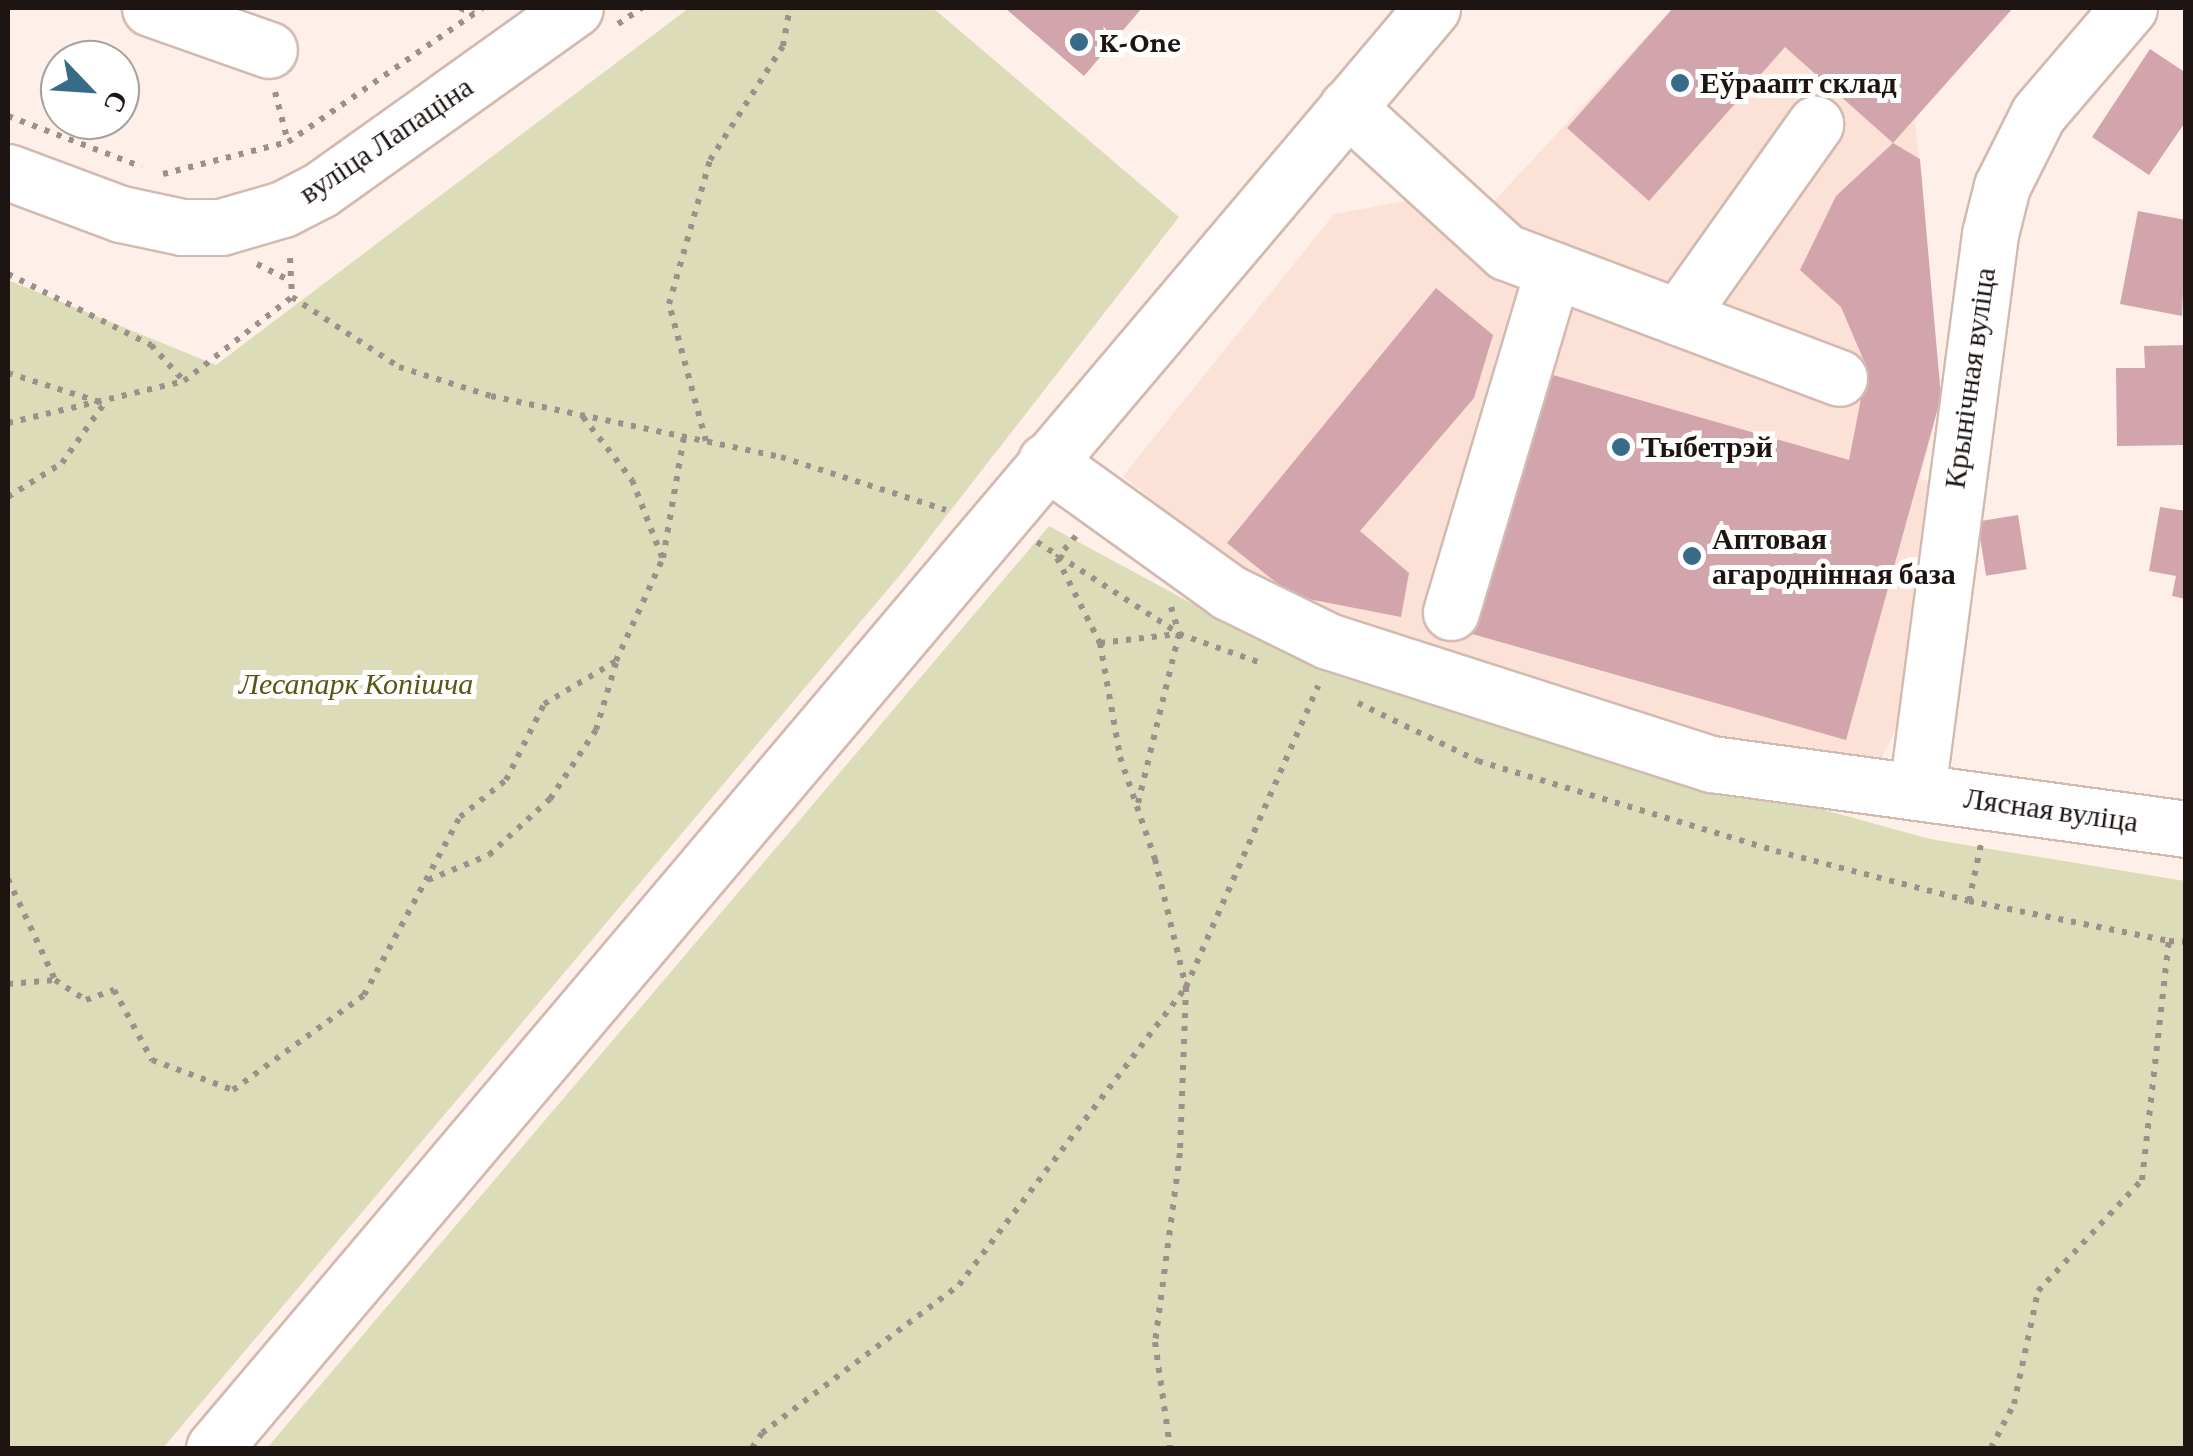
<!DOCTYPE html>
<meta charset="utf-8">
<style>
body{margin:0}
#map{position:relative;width:2193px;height:1456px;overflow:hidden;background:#ffefe9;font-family:"Crimson Pro",serif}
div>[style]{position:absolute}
.built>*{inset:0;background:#fce1d7}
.green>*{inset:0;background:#dcddb8}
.building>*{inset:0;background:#d2a4ac;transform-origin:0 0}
.path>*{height:6px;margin-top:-3px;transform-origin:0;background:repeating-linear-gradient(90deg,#9d908b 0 5px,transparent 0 13px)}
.roads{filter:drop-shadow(2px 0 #d3bab0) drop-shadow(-2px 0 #d3bab0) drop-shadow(0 2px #d3bab0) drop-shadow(0 -2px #d3bab0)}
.minor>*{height:55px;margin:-27.5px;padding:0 27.5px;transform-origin:27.5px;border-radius:27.5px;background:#fff}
.major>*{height:55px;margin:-27.5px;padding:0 27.5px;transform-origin:27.5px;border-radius:27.5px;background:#fff}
.dots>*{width:28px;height:28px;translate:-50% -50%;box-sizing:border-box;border:5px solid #fff;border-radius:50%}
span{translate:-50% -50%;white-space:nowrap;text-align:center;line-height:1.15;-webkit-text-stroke:10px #fff;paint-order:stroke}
.poi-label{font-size:30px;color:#1e1512;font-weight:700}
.left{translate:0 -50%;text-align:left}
.street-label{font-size:30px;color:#1e1512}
.park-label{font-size:30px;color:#595714;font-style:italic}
.frame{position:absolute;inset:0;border:10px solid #1e1512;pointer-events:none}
.north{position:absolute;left:40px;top:40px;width:100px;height:100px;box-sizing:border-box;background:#fff;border:2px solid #a5a1a0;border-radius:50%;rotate:115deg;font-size:28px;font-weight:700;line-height:40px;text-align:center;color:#1e1512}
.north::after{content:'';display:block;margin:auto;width:35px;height:45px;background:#376b88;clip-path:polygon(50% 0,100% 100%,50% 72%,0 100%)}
</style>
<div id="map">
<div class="built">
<i style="clip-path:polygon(1673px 8px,2013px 8px,1915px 119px,1941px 397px,1920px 479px,1946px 485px,1897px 727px,1882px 757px,1855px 774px,1294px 615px,1123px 476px,1334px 214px,1416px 199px,1460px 238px)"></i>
</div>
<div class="green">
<i style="clip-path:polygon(689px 8px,933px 8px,1179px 217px,905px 569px,163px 1448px,8px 1448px,8px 280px,216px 365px)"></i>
<i style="clip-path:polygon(1049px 526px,1265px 643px,1504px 722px,1930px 839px,2185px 881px,2185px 1448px,267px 1448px)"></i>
</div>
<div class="building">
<i style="clip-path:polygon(1005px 8px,1142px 8px,1084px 76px)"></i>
<i style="clip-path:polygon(1673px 8px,2013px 8px,1893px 143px,1785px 47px,1649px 201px,1567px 128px)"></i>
<i style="clip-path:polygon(2150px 49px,2186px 73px,2186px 121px,2149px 175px,2092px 137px)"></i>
<i style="clip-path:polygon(1893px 143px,1920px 159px,1941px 397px,1846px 740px,1465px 632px,1539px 371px,1849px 460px,1867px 368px,1841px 307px,1800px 270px,1836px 196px)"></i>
<i style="clip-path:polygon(2138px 211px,2186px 220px,2182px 316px,2120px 304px)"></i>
<i style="clip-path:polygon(1436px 288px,1493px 335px,1474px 398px,1360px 531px,1409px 573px,1401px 617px,1293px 596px,1227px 543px)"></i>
<i style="clip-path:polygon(2186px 345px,2186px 445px,2117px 446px,2116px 368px,2145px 368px,2144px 346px)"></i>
<i style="clip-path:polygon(2160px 507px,2186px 511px,2186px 599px,2172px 596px,2176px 576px,2149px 571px)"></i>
<i style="left:2018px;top:515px;width:55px;height:41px;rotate:81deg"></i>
</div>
<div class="path">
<i style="left:460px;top:8px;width:15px;rotate:23deg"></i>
<i style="left:618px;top:24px;width:29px;rotate:-34deg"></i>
<i style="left:275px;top:92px;width:52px;rotate:75.4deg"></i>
<i style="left:8px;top:116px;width:143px;rotate:20.8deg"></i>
<i style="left:163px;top:174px;width:129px;rotate:-14.4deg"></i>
<i style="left:288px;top:142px;width:236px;rotate:-34.6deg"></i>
<i style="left:290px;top:258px;width:39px;rotate:87deg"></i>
<i style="left:292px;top:297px;width:128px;rotate:33.2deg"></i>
<i style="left:399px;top:367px;width:96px;rotate:17.5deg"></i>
<i style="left:491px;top:396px;width:296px;rotate:11.9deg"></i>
<i style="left:781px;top:457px;width:173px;rotate:17.8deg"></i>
<i style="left:257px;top:264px;width:37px;rotate:27deg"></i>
<i style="left:8px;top:274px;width:160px;rotate:26.4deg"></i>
<i style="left:151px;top:345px;width:49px;rotate:47.5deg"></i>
<i style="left:8px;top:373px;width:100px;rotate:17.5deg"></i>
<i style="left:583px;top:417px;width:80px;rotate:52.1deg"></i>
<i style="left:632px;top:480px;width:83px;rotate:68.7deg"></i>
<i style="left:8px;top:423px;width:181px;rotate:-13.4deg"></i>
<i style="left:184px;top:381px;width:137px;rotate:-37.9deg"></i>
<i style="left:706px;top:441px;width:142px;rotate:-105.1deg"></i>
<i style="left:669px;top:304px;width:150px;rotate:-74.1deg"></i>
<i style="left:710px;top:160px;width:135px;rotate:-57.4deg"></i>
<i style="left:783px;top:46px;width:39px;rotate:-80deg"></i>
<i style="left:8px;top:497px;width:64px;rotate:-32.2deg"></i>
<i style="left:62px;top:463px;width:72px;rotate:-54.6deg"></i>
<i style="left:1076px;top:536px;width:29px;rotate:131deg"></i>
<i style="left:1057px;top:558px;width:95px;rotate:63.2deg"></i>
<i style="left:1100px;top:643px;width:116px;rotate:80deg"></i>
<i style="left:1120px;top:757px;width:108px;rotate:71.1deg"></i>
<i style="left:1155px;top:859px;width:132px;rotate:76.4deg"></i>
<i style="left:1186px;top:987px;width:166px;rotate:92.1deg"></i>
<i style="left:1180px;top:1153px;width:191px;rotate:97.5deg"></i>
<i style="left:1155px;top:1342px;width:107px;rotate:81.9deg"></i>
<i style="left:1037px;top:542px;width:168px;rotate:32.8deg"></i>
<i style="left:1171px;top:607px;width:28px;rotate:73deg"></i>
<i style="left:1179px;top:634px;width:84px;rotate:19.5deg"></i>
<i style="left:1100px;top:643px;width:78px;rotate:-6.7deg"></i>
<i style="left:1358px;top:703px;width:133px;rotate:25.8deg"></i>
<i style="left:1478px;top:761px;width:311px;rotate:16.8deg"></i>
<i style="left:1776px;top:851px;width:199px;rotate:14.5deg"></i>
<i style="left:1969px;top:901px;width:204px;rotate:11.3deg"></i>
<i style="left:1138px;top:803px;width:174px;rotate:-76.4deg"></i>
<i style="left:8px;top:879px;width:111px;rotate:65deg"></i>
<i style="left:55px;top:980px;width:37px;rotate:33deg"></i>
<i style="left:86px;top:1000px;width:30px;rotate:-20deg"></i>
<i style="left:114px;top:990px;width:80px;rotate:61.5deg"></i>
<i style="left:152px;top:1060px;width:86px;rotate:20.3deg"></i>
<i style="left:233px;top:1090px;width:162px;rotate:-35.9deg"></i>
<i style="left:364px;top:995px;width:202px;rotate:-61.7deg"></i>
<i style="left:460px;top:817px;width:59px;rotate:-38.8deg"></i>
<i style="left:506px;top:780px;width:85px;rotate:-63.4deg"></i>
<i style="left:544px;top:704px;width:84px;rotate:-30.8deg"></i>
<i style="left:616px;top:661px;width:113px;rotate:-65.5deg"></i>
<i style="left:663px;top:558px;width:123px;rotate:-80.2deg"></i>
<i style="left:428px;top:880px;width:66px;rotate:-22.3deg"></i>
<i style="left:489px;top:855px;width:83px;rotate:-42.6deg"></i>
<i style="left:550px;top:799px;width:83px;rotate:-56.3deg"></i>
<i style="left:596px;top:730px;width:70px;rotate:-73.4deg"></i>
<i style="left:1969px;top:901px;width:58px;rotate:-78.1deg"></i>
<i style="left:8px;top:984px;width:47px;rotate:-4.9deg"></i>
<i style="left:752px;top:1448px;width:18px;rotate:-56deg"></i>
<i style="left:762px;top:1433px;width:246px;rotate:-36.9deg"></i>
<i style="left:959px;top:1285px;width:375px;rotate:-52.7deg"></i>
<i style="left:1186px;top:987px;width:329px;rotate:-66.3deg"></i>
<i style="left:1991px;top:1448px;width:50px;rotate:-62.4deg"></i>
<i style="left:2014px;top:1404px;width:116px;rotate:-78deg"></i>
<i style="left:2038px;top:1291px;width:152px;rotate:-46.9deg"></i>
<i style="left:2142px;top:1180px;width:241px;rotate:-83.6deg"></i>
<i style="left:2169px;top:941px;width:17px;rotate:3deg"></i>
</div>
<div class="roads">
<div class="minor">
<i style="left:150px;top:8px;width:126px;rotate:19.4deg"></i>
<i style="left:1347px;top:107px;width:215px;rotate:42.4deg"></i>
<i style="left:1506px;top:252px;width:356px;rotate:20.7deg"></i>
<i style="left:1678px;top:317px;width:237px;rotate:-54.6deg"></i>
<i style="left:1046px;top:461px;width:224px;rotate:35.7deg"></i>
<i style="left:1228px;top:592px;width:111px;rotate:26.1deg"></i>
<i style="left:1328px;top:641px;width:403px;rotate:17.8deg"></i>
<i style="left:1712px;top:764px;width:478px;rotate:7.8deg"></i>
<i style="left:1451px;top:612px;width:357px;rotate:-73.4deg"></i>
<i style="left:1917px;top:791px;width:562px;rotate:-82.53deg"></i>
<i style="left:1990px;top:234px;width:49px;rotate:-76deg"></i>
<i style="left:2002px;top:186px;width:80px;rotate:-63.4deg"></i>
<i style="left:2038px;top:114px;width:140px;rotate:-49.4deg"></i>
</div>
<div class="major">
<i style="left:8px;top:172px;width:121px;rotate:20.4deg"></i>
<i style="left:121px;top:214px;width:62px;rotate:12deg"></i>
<i style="left:182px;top:227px;width:39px"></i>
<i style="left:221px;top:227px;width:65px;rotate:-16.2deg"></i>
<i style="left:283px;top:209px;width:42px;rotate:-27.2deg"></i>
<i style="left:320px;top:190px;width:313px;rotate:-35.5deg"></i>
<i style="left:214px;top:1448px;width:1886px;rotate:-49.77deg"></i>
</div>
</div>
<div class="dots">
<i style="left:1079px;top:42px;background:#376b88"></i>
<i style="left:1680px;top:83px;background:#376b88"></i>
<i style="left:1621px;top:447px;background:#376b88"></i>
<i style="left:1692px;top:556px;background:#376b88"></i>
</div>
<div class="poi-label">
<span class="left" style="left:1099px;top:42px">K-One</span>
<span class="left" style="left:1700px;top:83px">Еўраапт склад</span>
<span class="left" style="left:1641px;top:447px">Тыбетрэй</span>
<span class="left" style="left:1712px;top:556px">Аптовая<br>агароднінная база</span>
</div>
<div class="street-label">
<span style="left:386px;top:140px;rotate:-34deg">вуліца Лапаціна</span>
<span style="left:1970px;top:378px;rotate:-82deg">Крынічная вуліца</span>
<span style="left:2051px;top:810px;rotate:8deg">Лясная вуліца</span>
</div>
<div class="park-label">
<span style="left:356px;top:684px">Лесапарк Копішча</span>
</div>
<div class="frame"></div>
<div class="north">С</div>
</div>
